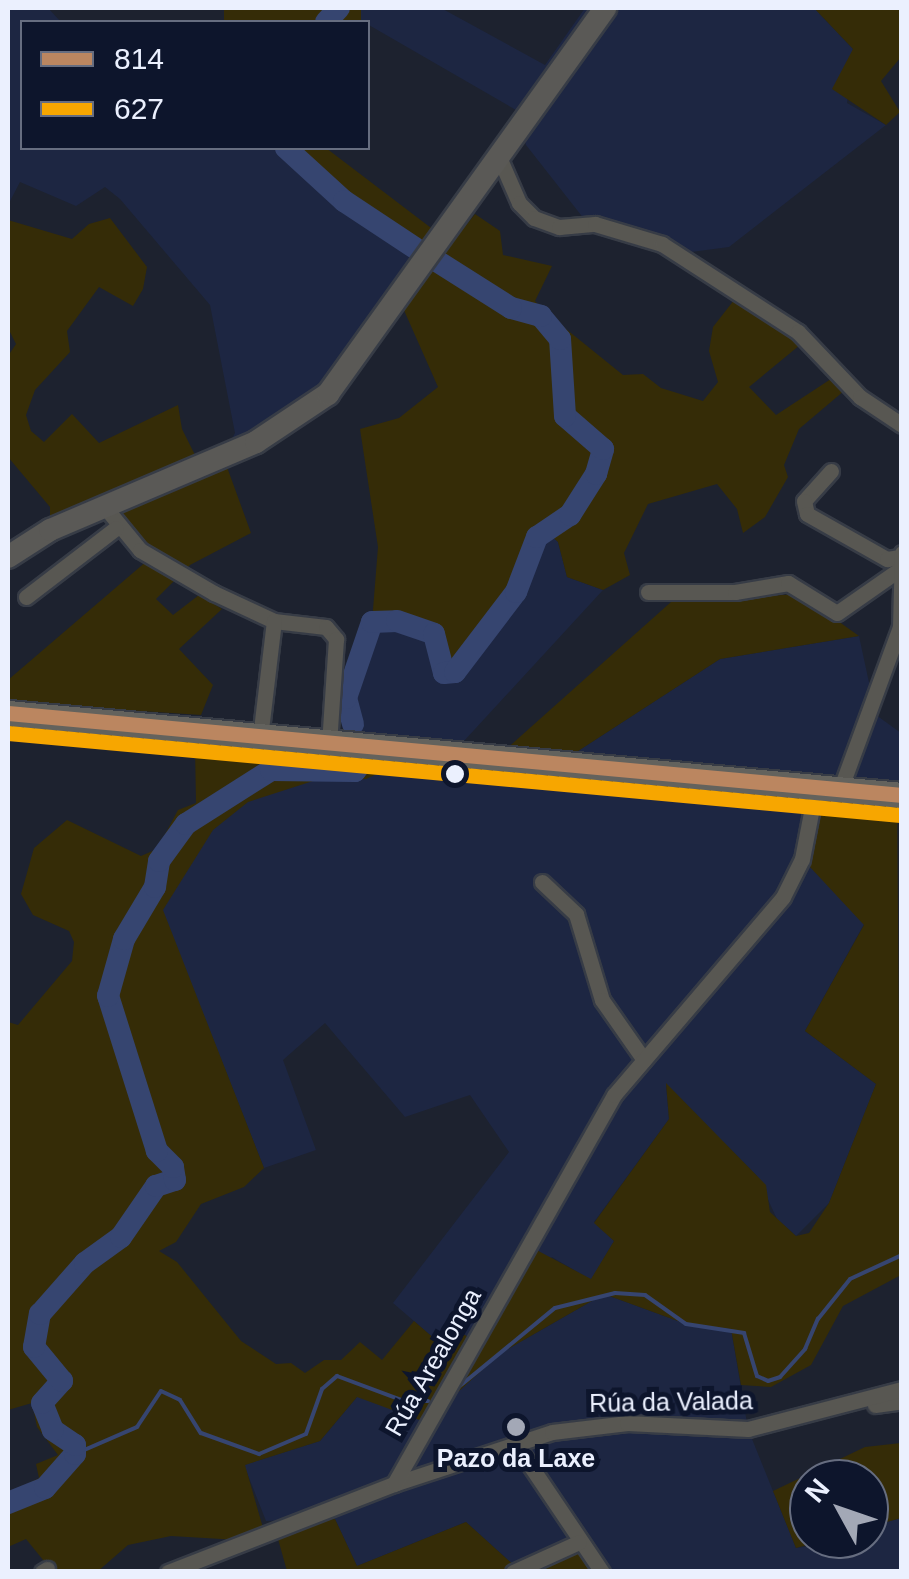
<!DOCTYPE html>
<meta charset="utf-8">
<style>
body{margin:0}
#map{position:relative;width:909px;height:1579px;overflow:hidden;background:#1d222f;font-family:Helvetica,sans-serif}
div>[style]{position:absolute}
.built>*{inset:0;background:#1d2642}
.green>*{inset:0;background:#352c07;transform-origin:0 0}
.stream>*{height:4px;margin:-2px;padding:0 2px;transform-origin:2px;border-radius:2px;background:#364570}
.river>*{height:22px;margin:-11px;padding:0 11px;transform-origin:11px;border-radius:11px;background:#364570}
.roads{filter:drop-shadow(2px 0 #373c46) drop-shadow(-2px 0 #373c46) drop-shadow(0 2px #373c46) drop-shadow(0 -2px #373c46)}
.street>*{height:15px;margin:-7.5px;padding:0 7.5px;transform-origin:7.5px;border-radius:7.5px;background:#585752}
.secondary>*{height:22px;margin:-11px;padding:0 11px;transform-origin:11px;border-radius:11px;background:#5a5956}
.primary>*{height:25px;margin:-12.5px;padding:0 12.5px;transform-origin:12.5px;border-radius:12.5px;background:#63625d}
.bus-1>*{height:15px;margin:-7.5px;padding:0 7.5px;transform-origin:7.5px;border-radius:7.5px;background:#bb8660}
.bus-2>*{height:15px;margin:-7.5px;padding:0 7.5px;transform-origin:7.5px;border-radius:7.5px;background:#f7a600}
.dots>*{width:28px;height:28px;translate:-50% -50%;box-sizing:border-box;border:5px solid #0d152c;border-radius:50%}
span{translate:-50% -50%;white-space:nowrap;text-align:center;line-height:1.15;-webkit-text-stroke:10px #0d152c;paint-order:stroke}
.street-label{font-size:25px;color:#ebf0fe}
.poi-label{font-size:25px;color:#ebf0fe;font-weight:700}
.frame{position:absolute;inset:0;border:10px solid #ebf0fe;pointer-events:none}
.legend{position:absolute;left:20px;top:20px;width:350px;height:130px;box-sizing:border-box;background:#0d152c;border:2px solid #666d80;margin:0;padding:12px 18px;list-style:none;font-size:30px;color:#ebf0fe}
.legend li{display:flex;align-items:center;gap:20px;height:50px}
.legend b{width:50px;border:2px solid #666d80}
.north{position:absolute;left:789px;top:1459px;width:100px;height:100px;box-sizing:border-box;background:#0d152c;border:2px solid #666d80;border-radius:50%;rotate:310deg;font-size:28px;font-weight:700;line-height:40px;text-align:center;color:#ebf0fe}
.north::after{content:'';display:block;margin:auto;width:35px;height:45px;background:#a3a8b6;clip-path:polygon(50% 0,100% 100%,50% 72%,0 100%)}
</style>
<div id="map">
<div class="built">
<i style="clip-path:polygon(48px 8px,61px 22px,22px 22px,22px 148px,280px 148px,344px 208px,422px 266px,347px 373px,223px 456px,235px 433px,210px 305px,120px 199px,105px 187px,76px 206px,20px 182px,8px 205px,8px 9px)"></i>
<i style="clip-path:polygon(361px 8px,441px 8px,545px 65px,585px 8px,814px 8px,853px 49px,847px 103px,886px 125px,729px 247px,676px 254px,588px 224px,526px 145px,516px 110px,355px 17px)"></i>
<i style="clip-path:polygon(546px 530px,558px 542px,567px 577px,603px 590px,452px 754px,555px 766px,720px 659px,859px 636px,876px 715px,901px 733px,901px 792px,824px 784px,864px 924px,805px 1031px,876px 1084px,829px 1203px,796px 1236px,777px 1219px,757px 1176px,666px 1085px,669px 1119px,594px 1222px,614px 1241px,591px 1280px,552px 1257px,473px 1341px,437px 1341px,393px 1303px,509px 1152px,470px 1095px,405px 1117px,325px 1023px,283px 1060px,316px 1150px,264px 1168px,162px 910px,186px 824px,258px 777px,354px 771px,366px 758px,346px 698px,372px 622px,397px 621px,434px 634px,444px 673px,450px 675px,516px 592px,537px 537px)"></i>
<i style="clip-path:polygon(604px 1294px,686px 1324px,731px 1329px,748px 1429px,796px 1548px,869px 1539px,869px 1527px,901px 1518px,901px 1571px,518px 1569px,466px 1522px,357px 1566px,335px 1519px,266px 1521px,244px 1465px,320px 1441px,357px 1397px,447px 1397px,501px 1353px)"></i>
</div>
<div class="green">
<i style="left:224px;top:8px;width:137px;height:17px"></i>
<i style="clip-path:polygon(814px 8px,901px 8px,901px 57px,881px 81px,900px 112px,886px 125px,832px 89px,853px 49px)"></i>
<i style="clip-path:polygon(280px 148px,326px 148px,443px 237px,456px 238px,475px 214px,500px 231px,503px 255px,552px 266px,535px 301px,545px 312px,623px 375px,643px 374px,661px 388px,703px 401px,718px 382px,709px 351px,713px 327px,738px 295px,806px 340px,749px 387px,776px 415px,837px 375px,851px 385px,799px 429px,784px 465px,788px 477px,765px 517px,743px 533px,737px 509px,717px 484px,648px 504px,624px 553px,630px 575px,603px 590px,567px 577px,558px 542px,546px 531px,495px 623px,455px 672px,444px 673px,434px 634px,397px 621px,372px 622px,378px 547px,360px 429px,399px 418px,438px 387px,399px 299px,422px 266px,344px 208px)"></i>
<i style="clip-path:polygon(110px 218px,147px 267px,143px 289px,133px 306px,99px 287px,67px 331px,70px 352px,35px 390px,26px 415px,31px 431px,44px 442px,72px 414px,99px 443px,178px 405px,182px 429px,200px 465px,223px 456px,251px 533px,190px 565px,156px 599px,173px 615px,199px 595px,222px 609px,179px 649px,213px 685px,201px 715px,8px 702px,8px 680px,155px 554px,121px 523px,113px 503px,50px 530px,50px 507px,8px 457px,8px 356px,16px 344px,8px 328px,8px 220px,72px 239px,89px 224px)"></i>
<i style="clip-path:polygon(800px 594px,859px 636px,720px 659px,555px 766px,494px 760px,671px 602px)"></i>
<i style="clip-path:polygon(195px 747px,381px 763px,379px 773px,366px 779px,313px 781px,248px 802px,213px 830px,163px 910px,264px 1168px,244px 1187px,201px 1204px,176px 1242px,159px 1251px,177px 1262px,241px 1341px,276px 1364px,291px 1363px,305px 1373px,324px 1360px,341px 1360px,360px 1342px,382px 1360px,414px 1321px,437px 1341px,457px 1330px,473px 1340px,529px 1246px,591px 1279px,614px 1241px,594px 1223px,669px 1119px,666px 1083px,766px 1185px,770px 1212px,796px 1236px,809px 1233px,829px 1203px,876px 1084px,805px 1031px,864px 925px,810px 867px,824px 788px,897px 795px,901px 1275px,843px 1306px,811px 1365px,771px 1387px,741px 1385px,731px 1329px,686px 1324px,604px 1294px,501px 1353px,425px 1422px,357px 1397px,320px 1441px,245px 1465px,263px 1528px,239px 1540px,171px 1536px,128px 1545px,97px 1572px,52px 1571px,26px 1539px,8px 1547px,8px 1494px,39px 1478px,36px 1464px,58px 1455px,37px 1427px,32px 1403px,8px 1410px,8px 1022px,18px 1025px,72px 961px,74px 942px,69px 931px,33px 915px,21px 894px,34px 848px,67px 820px,141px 856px,157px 849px,178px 810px,196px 803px)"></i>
<i style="clip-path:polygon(901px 1443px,901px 1518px,869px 1527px,869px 1479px,809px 1479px,809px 1539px,829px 1539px,796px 1548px,773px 1491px,865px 1447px)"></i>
<i style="clip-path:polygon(335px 1519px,357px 1566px,466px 1522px,518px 1569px,579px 1542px,602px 1571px,287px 1571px,278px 1539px,297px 1524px)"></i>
</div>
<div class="stream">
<i style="left:455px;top:1390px;width:129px;rotate:-39.4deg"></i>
<i style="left:555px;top:1308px;width:62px;rotate:-14deg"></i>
<i style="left:615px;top:1293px;width:30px;rotate:4deg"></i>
<i style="left:645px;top:1295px;width:50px;rotate:35.3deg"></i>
<i style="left:686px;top:1324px;width:59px;rotate:8.8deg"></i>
<i style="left:744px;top:1333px;width:45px;rotate:73.2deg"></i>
<i style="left:757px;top:1376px;width:12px;rotate:24deg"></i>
<i style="left:768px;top:1381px;width:13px;rotate:-18deg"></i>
<i style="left:780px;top:1377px;width:38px;rotate:-48deg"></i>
<i style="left:805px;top:1349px;width:33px;rotate:-67deg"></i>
<i style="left:818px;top:1319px;width:51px;rotate:-51.3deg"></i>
<i style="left:850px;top:1279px;width:57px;rotate:-24.8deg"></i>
<i style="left:75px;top:1454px;width:68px;rotate:-23.5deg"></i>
<i style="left:137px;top:1427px;width:43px;rotate:-56.3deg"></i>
<i style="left:161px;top:1391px;width:21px;rotate:25deg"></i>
<i style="left:180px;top:1400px;width:39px;rotate:58deg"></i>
<i style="left:201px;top:1433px;width:62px;rotate:19.9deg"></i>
<i style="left:259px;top:1454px;width:51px;rotate:-23.1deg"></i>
<i style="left:306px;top:1434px;width:48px;rotate:-70.4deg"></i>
<i style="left:322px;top:1389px;width:20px;rotate:-41deg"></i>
<i style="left:337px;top:1376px;width:72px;rotate:20.5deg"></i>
<i style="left:404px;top:1401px;width:24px"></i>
</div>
<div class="river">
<i style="left:326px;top:22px;width:19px;rotate:-47deg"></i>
<i style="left:286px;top:148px;width:79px;rotate:42.4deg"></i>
<i style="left:344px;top:201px;width:85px;rotate:33.5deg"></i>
<i style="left:353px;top:724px;width:27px;rotate:-105deg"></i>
<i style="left:346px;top:698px;width:80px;rotate:-71.1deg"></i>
<i style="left:372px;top:622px;width:25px;rotate:-2deg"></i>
<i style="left:397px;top:621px;width:39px;rotate:19deg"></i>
<i style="left:434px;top:634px;width:40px;rotate:75.6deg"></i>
<i style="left:444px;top:673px;width:11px;rotate:-5deg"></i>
<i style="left:455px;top:672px;width:101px;rotate:-52.7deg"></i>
<i style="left:516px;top:592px;width:59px;rotate:-69.1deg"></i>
<i style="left:537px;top:537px;width:40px;rotate:-34deg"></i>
<i style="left:570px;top:515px;width:49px;rotate:-57.6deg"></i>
<i style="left:596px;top:474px;width:26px;rotate:-74deg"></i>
<i style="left:603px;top:449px;width:50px;rotate:-139deg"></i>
<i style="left:565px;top:416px;width:77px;rotate:-93.7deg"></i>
<i style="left:560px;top:339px;width:30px;rotate:-130deg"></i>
<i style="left:541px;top:316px;width:31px;rotate:-165deg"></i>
<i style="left:511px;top:308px;width:88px;rotate:-147.6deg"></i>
<i style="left:8px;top:1503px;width:40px;rotate:-22deg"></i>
<i style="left:45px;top:1488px;width:45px;rotate:-48.6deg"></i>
<i style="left:75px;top:1454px;width:9px;rotate:-90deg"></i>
<i style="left:75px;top:1445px;width:27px;rotate:-146deg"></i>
<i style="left:53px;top:1430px;width:29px;rotate:-112deg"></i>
<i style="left:42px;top:1403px;width:30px;rotate:-48deg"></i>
<i style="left:62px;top:1381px;width:44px;rotate:-129.5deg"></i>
<i style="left:34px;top:1347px;width:34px;rotate:-80deg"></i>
<i style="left:40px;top:1314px;width:68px;rotate:-48.6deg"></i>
<i style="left:85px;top:1263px;width:44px;rotate:-35.8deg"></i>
<i style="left:121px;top:1237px;width:62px;rotate:-55.5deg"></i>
<i style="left:156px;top:1186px;width:20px;rotate:-18deg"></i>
<i style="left:175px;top:1180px;width:13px;rotate:-99deg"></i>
<i style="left:173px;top:1167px;width:23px;rotate:-135deg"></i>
<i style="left:157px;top:1151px;width:163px;rotate:-107.5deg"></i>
<i style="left:108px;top:996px;width:59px;rotate:-74.3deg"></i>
<i style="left:124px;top:939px;width:61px;rotate:-59.2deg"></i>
<i style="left:155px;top:887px;width:26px;rotate:-81deg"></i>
<i style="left:159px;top:861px;width:46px;rotate:-53.9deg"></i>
<i style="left:186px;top:824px;width:101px;rotate:-32.4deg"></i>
<i style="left:271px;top:770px;width:84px;rotate:0.7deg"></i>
<i style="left:355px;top:771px;width:17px;rotate:-50deg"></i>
</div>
<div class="roads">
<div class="street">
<i style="left:499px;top:157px;width:50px;rotate:66.5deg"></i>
<i style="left:519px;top:203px;width:21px;rotate:45deg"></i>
<i style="left:534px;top:218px;width:27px;rotate:20deg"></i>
<i style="left:559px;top:227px;width:36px;rotate:-5deg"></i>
<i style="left:595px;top:224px;width:70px;rotate:16.6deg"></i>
<i style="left:662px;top:244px;width:162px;rotate:32.9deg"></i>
<i style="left:798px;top:332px;width:90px;rotate:46.4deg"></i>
<i style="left:860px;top:397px;width:50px;rotate:33.7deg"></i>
<i style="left:831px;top:471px;width:40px;rotate:132deg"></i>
<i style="left:804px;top:501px;width:13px;rotate:77deg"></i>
<i style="left:807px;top:514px;width:92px;rotate:29.4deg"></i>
<i style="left:887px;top:559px;width:13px;rotate:-9deg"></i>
<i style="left:104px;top:506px;width:57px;rotate:50.7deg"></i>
<i style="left:140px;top:550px;width:86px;rotate:30.2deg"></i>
<i style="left:214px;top:593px;width:66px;rotate:25deg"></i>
<i style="left:274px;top:621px;width:52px;rotate:6.6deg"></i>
<i style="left:326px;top:627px;width:16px;rotate:50deg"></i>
<i style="left:336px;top:639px;width:105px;rotate:93.8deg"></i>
<i style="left:648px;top:592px;width:87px"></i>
<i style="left:735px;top:592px;width:54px;rotate:-9.6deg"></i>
<i style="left:788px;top:583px;width:57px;rotate:31.5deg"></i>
<i style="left:837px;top:613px;width:77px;rotate:-34.9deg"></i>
<i style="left:26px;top:597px;width:113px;rotate:-37.5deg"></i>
<i style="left:260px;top:738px;width:118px;rotate:-83.2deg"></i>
<i style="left:840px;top:790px;width:174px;rotate:-69.8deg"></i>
<i style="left:900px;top:627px;width:74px;rotate:-88.5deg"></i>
<i style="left:542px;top:882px;width:47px;rotate:43.3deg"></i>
<i style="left:576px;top:914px;width:90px;rotate:73.2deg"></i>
<i style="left:602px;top:1000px;width:73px;rotate:55deg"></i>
<i style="left:875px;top:1405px;width:27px;rotate:-8deg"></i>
<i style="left:515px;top:1443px;width:156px;rotate:56deg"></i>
<i style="left:394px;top:1484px;width:166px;rotate:-18.2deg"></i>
<i style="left:552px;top:1432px;width:76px;rotate:-6.8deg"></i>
<i style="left:627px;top:1423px;width:121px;rotate:2.8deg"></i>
<i style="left:748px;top:1429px;width:159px;rotate:-14.6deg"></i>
<i style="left:42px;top:1572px;width:6px;rotate:-31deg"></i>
<i style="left:168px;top:1572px;width:243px;rotate:-21.3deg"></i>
<i style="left:394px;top:1484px;width:447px;rotate:-60.5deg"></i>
<i style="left:614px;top:1095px;width:260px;rotate:-49.5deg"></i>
<i style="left:783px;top:897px;width:42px;rotate:-63.4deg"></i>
<i style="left:802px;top:859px;width:73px;rotate:-79deg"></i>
<i style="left:513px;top:1572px;width:72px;rotate:-24.4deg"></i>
</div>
<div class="secondary">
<i style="left:8px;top:557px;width:50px;rotate:-32.7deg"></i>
<i style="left:50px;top:530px;width:224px;rotate:-23.1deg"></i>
<i style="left:256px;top:442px;width:87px;rotate:-33.7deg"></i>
<i style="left:328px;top:394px;width:475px;rotate:-54.3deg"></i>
</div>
<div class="primary">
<i style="left:8px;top:713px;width:898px;rotate:5.24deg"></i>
</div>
</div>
<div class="bus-1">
<i style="left:8px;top:713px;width:898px;rotate:5.24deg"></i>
</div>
<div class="bus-2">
<i style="left:8px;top:733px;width:896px;rotate:5.25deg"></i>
</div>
<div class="dots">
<i style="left:455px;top:774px;background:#ebf0fe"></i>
<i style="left:516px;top:1427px;background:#a3a8b6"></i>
</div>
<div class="street-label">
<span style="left:433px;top:1362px;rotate:-60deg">Rúa Arealonga</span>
<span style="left:671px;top:1402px;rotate:-1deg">Rúa da Valada</span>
</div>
<div class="poi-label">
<span style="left:516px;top:1458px">Pazo da Laxe</span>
</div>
<div class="frame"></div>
<ul class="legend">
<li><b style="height:12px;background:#bb8660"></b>814</li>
<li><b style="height:12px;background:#f7a600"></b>627</li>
</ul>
<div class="north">N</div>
</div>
